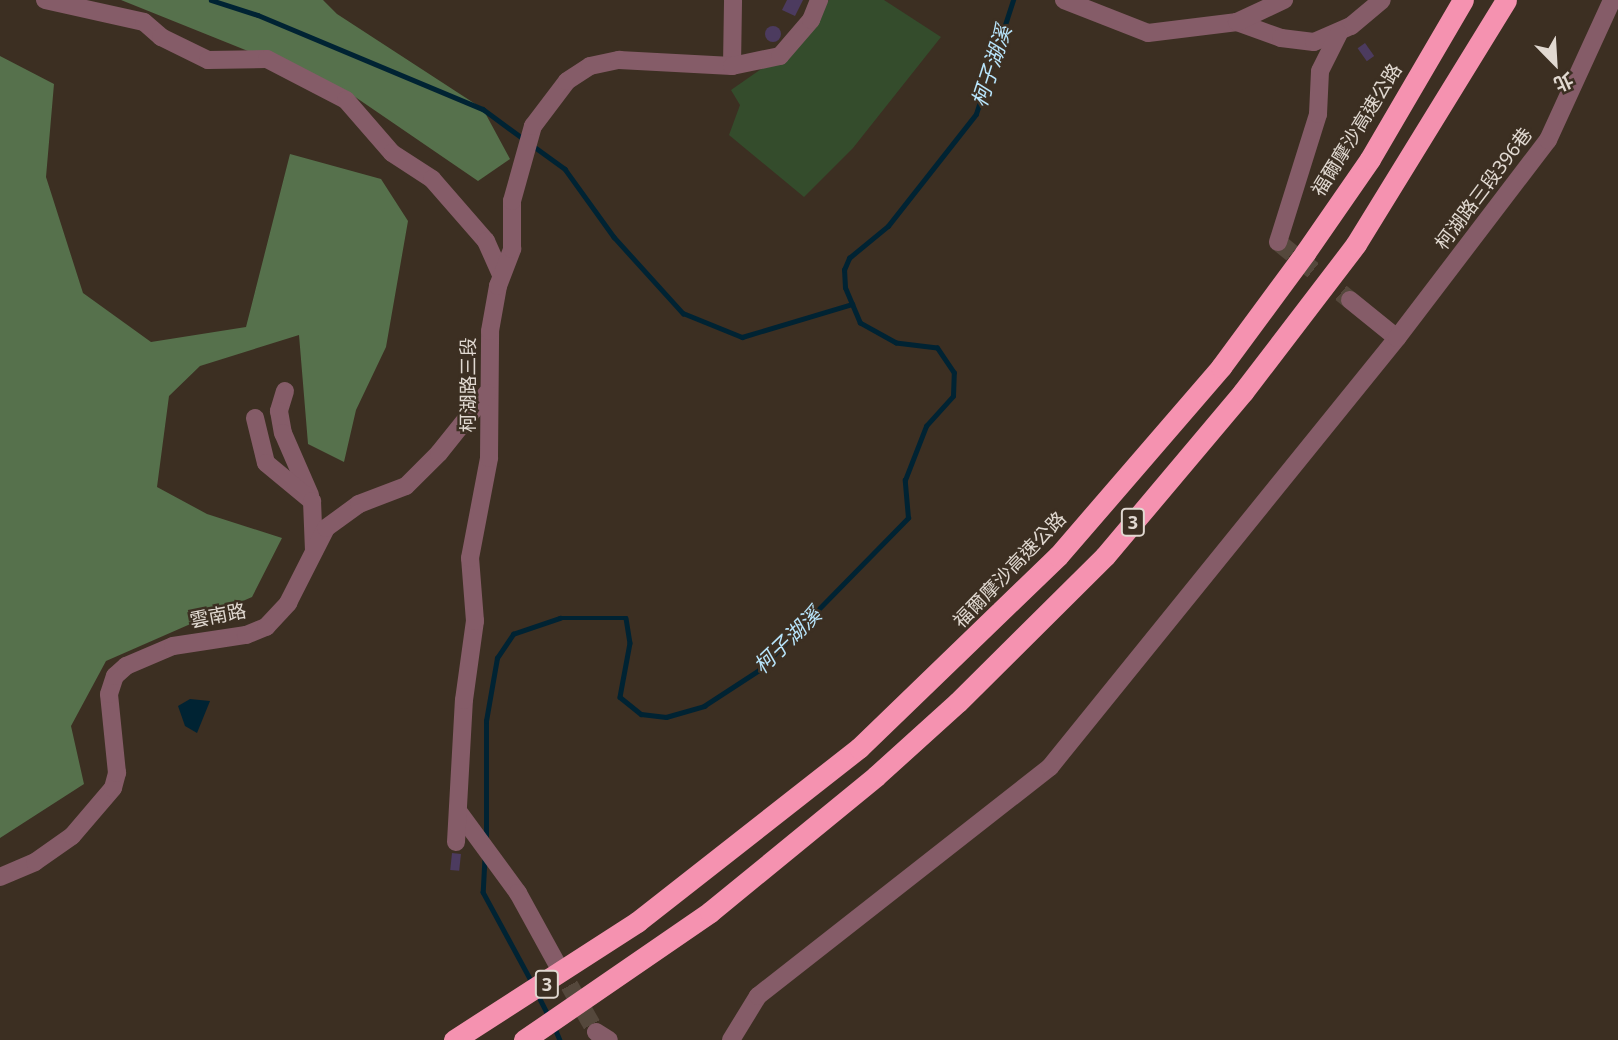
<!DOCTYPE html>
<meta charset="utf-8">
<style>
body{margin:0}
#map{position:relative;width:1618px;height:1040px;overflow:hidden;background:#3c2f22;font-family:"Noto Sans","Noto Sans TC",sans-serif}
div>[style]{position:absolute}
.green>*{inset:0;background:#344c2c}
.forest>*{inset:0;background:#56714c}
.water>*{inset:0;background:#002333}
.stream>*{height:4.5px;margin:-2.25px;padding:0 2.25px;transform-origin:2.25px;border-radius:2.25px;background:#002333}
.building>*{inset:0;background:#4c3b5f;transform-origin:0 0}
.round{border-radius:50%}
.minor-tunnel>*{height:18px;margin-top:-9px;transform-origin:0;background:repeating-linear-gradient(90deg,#55483c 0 18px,transparent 0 27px)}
.minor>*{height:18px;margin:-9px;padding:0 9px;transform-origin:9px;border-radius:9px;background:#855c68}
.highway>*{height:21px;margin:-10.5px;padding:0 10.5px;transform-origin:10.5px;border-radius:10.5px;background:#f592b0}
span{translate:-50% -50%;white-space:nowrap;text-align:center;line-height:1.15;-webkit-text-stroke:5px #3c2f22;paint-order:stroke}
.shield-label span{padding:2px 5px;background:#3c2f22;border:2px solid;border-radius:5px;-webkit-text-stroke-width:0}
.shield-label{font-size:18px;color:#e1d9d1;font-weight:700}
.street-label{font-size:19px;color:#e1d9d1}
.water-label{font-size:21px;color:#b8e5fc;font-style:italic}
.north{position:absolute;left:1520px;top:28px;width:70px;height:70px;-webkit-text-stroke:5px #3c2f22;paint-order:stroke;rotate:156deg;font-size:19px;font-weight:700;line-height:28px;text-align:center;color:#e1d9d1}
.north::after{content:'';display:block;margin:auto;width:24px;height:32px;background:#e1d9d1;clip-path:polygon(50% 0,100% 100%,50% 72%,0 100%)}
</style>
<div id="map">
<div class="green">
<i style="clip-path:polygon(829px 0,884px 0,941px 37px,853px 148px,804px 197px,729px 135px,740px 105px,731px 90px,804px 39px)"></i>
</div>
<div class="forest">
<i style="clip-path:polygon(121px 0,323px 0,337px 14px,483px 109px,510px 159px,478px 181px,345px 90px)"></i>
<i style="clip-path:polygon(0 56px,54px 84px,46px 177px,83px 293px,151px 342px,246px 327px,290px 154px,381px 179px,408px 221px,386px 347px,356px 410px,344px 462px,308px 444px,299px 335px,200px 366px,169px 396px,157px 487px,207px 514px,282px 538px,252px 597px,106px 661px,71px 726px,84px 784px,0 838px)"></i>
</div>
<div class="water">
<i style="clip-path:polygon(190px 699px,210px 701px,197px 733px,185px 726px,178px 706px)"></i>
</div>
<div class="stream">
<i style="left:211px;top:0;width:49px;rotate:17.7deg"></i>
<i style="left:258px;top:15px;width:244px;rotate:22.7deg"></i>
<i style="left:483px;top:109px;width:52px;rotate:36.4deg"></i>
<i style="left:532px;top:145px;width:41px;rotate:36deg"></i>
<i style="left:565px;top:169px;width:84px;rotate:54.2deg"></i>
<i style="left:614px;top:237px;width:103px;rotate:47.8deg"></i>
<i style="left:683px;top:313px;width:64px;rotate:22.1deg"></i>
<i style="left:742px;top:337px;width:115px;rotate:-16.7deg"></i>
<i style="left:486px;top:839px;width:118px;rotate:-90deg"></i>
<i style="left:486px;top:721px;width:64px;rotate:-80.1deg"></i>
<i style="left:497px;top:658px;width:29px;rotate:-56deg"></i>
<i style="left:513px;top:634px;width:50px;rotate:-18.8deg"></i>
<i style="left:560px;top:618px;width:66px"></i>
<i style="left:626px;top:618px;width:25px;rotate:81deg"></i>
<i style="left:630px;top:643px;width:55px;rotate:100.5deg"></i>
<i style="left:620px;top:697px;width:27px;rotate:39deg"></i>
<i style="left:641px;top:714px;width:25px;rotate:7deg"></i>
<i style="left:666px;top:717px;width:40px;rotate:-16deg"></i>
<i style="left:704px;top:706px;width:66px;rotate:-33.2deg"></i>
<i style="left:759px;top:670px;width:213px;rotate:-45.6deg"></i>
<i style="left:908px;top:518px;width:38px;rotate:-95deg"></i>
<i style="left:905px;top:480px;width:58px;rotate:-68.7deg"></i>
<i style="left:926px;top:426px;width:40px;rotate:-48deg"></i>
<i style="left:953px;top:396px;width:23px;rotate:-88deg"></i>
<i style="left:954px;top:373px;width:30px;rotate:-124deg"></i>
<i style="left:937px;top:348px;width:41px;rotate:-173deg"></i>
<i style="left:896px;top:343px;width:41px;rotate:-150.9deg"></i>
<i style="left:860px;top:323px;width:38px;rotate:-113deg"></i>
<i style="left:845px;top:288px;width:18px;rotate:-93deg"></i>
<i style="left:844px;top:270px;width:13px;rotate:-67deg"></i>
<i style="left:849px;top:258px;width:50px;rotate:-39.4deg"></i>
<i style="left:888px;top:226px;width:142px;rotate:-51.8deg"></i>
<i style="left:976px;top:114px;width:120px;rotate:-72deg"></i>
<i style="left:485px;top:858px;width:34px;rotate:93deg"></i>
<i style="left:483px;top:892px;width:105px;rotate:61.5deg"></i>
<i style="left:538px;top:995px;width:22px;rotate:63deg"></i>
<i style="left:554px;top:1026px;width:15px;rotate:67deg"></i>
</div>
<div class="building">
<i style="clip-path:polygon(787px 0,803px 0,795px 16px,782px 10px)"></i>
<i class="round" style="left:765px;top:26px;width:16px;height:16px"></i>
<i style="left:1365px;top:43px;width:16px;height:9px;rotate:55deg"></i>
<i style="left:452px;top:853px;width:9px;height:17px;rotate:6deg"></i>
</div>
<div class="minor-tunnel">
<i style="left:1278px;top:242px;width:92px;rotate:38.9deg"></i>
<i style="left:556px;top:962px;width:81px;rotate:60.3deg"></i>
</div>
<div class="minor">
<i style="left:45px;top:0;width:101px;rotate:12.5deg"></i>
<i style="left:144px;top:22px;width:23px;rotate:41deg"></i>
<i style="left:161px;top:37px;width:52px;rotate:26.1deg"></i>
<i style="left:208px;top:60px;width:59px;rotate:-1deg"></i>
<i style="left:267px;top:59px;width:89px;rotate:27.4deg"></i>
<i style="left:346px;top:100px;width:70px;rotate:49deg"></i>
<i style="left:392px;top:153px;width:48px;rotate:33deg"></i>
<i style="left:432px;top:179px;width:82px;rotate:48.9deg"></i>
<i style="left:486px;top:241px;width:37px;rotate:66deg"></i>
<i style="left:1064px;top:0;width:90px;rotate:21.4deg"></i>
<i style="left:1148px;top:33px;width:90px;rotate:-7deg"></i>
<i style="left:1237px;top:22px;width:47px;rotate:20deg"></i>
<i style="left:1281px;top:38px;width:33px;rotate:7deg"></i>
<i style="left:1314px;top:42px;width:40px;rotate:-23.4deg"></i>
<i style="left:1351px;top:26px;width:40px;rotate:-40deg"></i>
<i style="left:1237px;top:22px;width:52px;rotate:-25.1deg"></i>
<i style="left:732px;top:66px;width:66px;rotate:-89.1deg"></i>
<i style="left:1278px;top:242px;width:134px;rotate:-72.6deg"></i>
<i style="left:1318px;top:114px;width:43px;rotate:-87.3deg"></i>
<i style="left:1320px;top:71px;width:42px;rotate:-63.4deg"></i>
<i style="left:1350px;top:300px;width:60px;rotate:39deg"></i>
<i style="left:285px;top:391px;width:21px;rotate:107deg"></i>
<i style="left:279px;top:411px;width:22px;rotate:80deg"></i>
<i style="left:283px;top:433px;width:68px;rotate:66.5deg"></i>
<i style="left:255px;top:418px;width:46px;rotate:76.3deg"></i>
<i style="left:266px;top:463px;width:60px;rotate:39.6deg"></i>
<i style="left:312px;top:501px;width:50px;rotate:87.7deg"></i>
<i style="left:458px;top:811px;width:102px;rotate:53.8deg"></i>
<i style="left:518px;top:893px;width:79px;rotate:61.2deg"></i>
<i style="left:456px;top:842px;width:142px;rotate:-86.8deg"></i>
<i style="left:464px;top:700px;width:80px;rotate:-82.1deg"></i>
<i style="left:475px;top:621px;width:63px;rotate:-94.5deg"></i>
<i style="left:470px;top:558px;width:102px;rotate:-79.2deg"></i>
<i style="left:489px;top:458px;width:127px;rotate:-89.5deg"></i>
<i style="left:490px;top:331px;width:46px;rotate:-79.9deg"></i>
<i style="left:498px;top:286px;width:40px;rotate:-69deg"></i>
<i style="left:512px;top:249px;width:48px;rotate:-90deg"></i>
<i style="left:512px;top:201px;width:78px;rotate:-74.4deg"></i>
<i style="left:533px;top:126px;width:56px;rotate:-52.9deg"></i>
<i style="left:567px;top:81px;width:27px;rotate:-33deg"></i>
<i style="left:590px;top:66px;width:30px;rotate:-12deg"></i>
<i style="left:619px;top:60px;width:113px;rotate:3deg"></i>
<i style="left:732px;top:66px;width:49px;rotate:-11.8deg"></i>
<i style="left:780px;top:56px;width:48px;rotate:-49.3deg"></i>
<i style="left:811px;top:20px;width:22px;rotate:-68deg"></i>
<i style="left:0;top:877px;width:38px;rotate:-23deg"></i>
<i style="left:35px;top:862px;width:45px;rotate:-35.1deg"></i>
<i style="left:72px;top:836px;width:63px;rotate:-49.5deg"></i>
<i style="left:113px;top:788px;width:16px;rotate:-75deg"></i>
<i style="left:117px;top:773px;width:79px;rotate:-95.8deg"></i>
<i style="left:109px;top:694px;width:19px;rotate:-72deg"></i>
<i style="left:115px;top:676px;width:15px;rotate:-42deg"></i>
<i style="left:126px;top:666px;width:51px;rotate:-23.1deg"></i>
<i style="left:173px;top:646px;width:74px;rotate:-8.6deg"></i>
<i style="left:246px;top:635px;width:22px;rotate:-22deg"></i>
<i style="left:266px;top:627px;width:33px;rotate:-47deg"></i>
<i style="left:288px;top:603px;width:84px;rotate:-63.1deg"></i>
<i style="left:326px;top:528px;width:41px;rotate:-36deg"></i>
<i style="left:359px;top:504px;width:50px;rotate:-21deg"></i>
<i style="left:406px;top:486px;width:47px;rotate:-45deg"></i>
<i style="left:439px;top:453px;width:77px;rotate:-51.3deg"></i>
<i style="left:596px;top:1032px;width:15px;rotate:32deg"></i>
<i style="left:731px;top:1040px;width:52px;rotate:-58.5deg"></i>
<i style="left:758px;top:996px;width:371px;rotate:-38.1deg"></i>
<i style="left:1050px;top:767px;width:552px;rotate:-51.03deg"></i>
<i style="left:1397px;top:338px;width:249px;rotate:-52.7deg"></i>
<i style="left:1548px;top:140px;width:154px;rotate:-65.4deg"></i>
</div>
<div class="highway">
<i style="left:454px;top:1040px;width:218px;rotate:-32.8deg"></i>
<i style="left:637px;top:922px;width:282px;rotate:-38.1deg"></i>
<i style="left:859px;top:748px;width:277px;rotate:-44deg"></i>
<i style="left:1058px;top:556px;width:250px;rotate:-49.2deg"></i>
<i style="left:1221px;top:367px;width:142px;rotate:-53.6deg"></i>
<i style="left:1305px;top:253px;width:114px;rotate:-55.3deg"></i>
<i style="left:1370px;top:159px;width:184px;rotate:-59.7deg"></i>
<i style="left:524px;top:1040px;width:226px;rotate:-34.5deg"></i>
<i style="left:710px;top:912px;width:215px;rotate:-39.3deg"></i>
<i style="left:876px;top:776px;width:110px;rotate:-42.1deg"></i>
<i style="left:958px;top:702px;width:207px;rotate:-44.8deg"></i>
<i style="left:1105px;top:556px;width:214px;rotate:-49.9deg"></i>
<i style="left:1243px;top:392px;width:186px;rotate:-52.6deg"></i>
<i style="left:1356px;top:244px;width:286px;rotate:-58.4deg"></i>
</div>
<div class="shield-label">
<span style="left:1133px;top:522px">3</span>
<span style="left:547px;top:984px">3</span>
</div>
<div class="street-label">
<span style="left:1357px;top:130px;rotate:-58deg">福爾摩沙高速公路</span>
<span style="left:1484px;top:189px;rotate:-53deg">柯湖路三段396巷</span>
<span style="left:469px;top:385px;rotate:-90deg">柯湖路三段</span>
<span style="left:1010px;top:570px;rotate:-46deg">福爾摩沙高速公路</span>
<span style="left:218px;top:616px;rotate:-11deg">雲南路</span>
</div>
<div class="water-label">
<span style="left:991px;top:66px;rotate:-72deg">柯子湖溪</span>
<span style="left:787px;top:640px;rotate:-44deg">柯子湖溪</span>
</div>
<div class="north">北</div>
</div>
